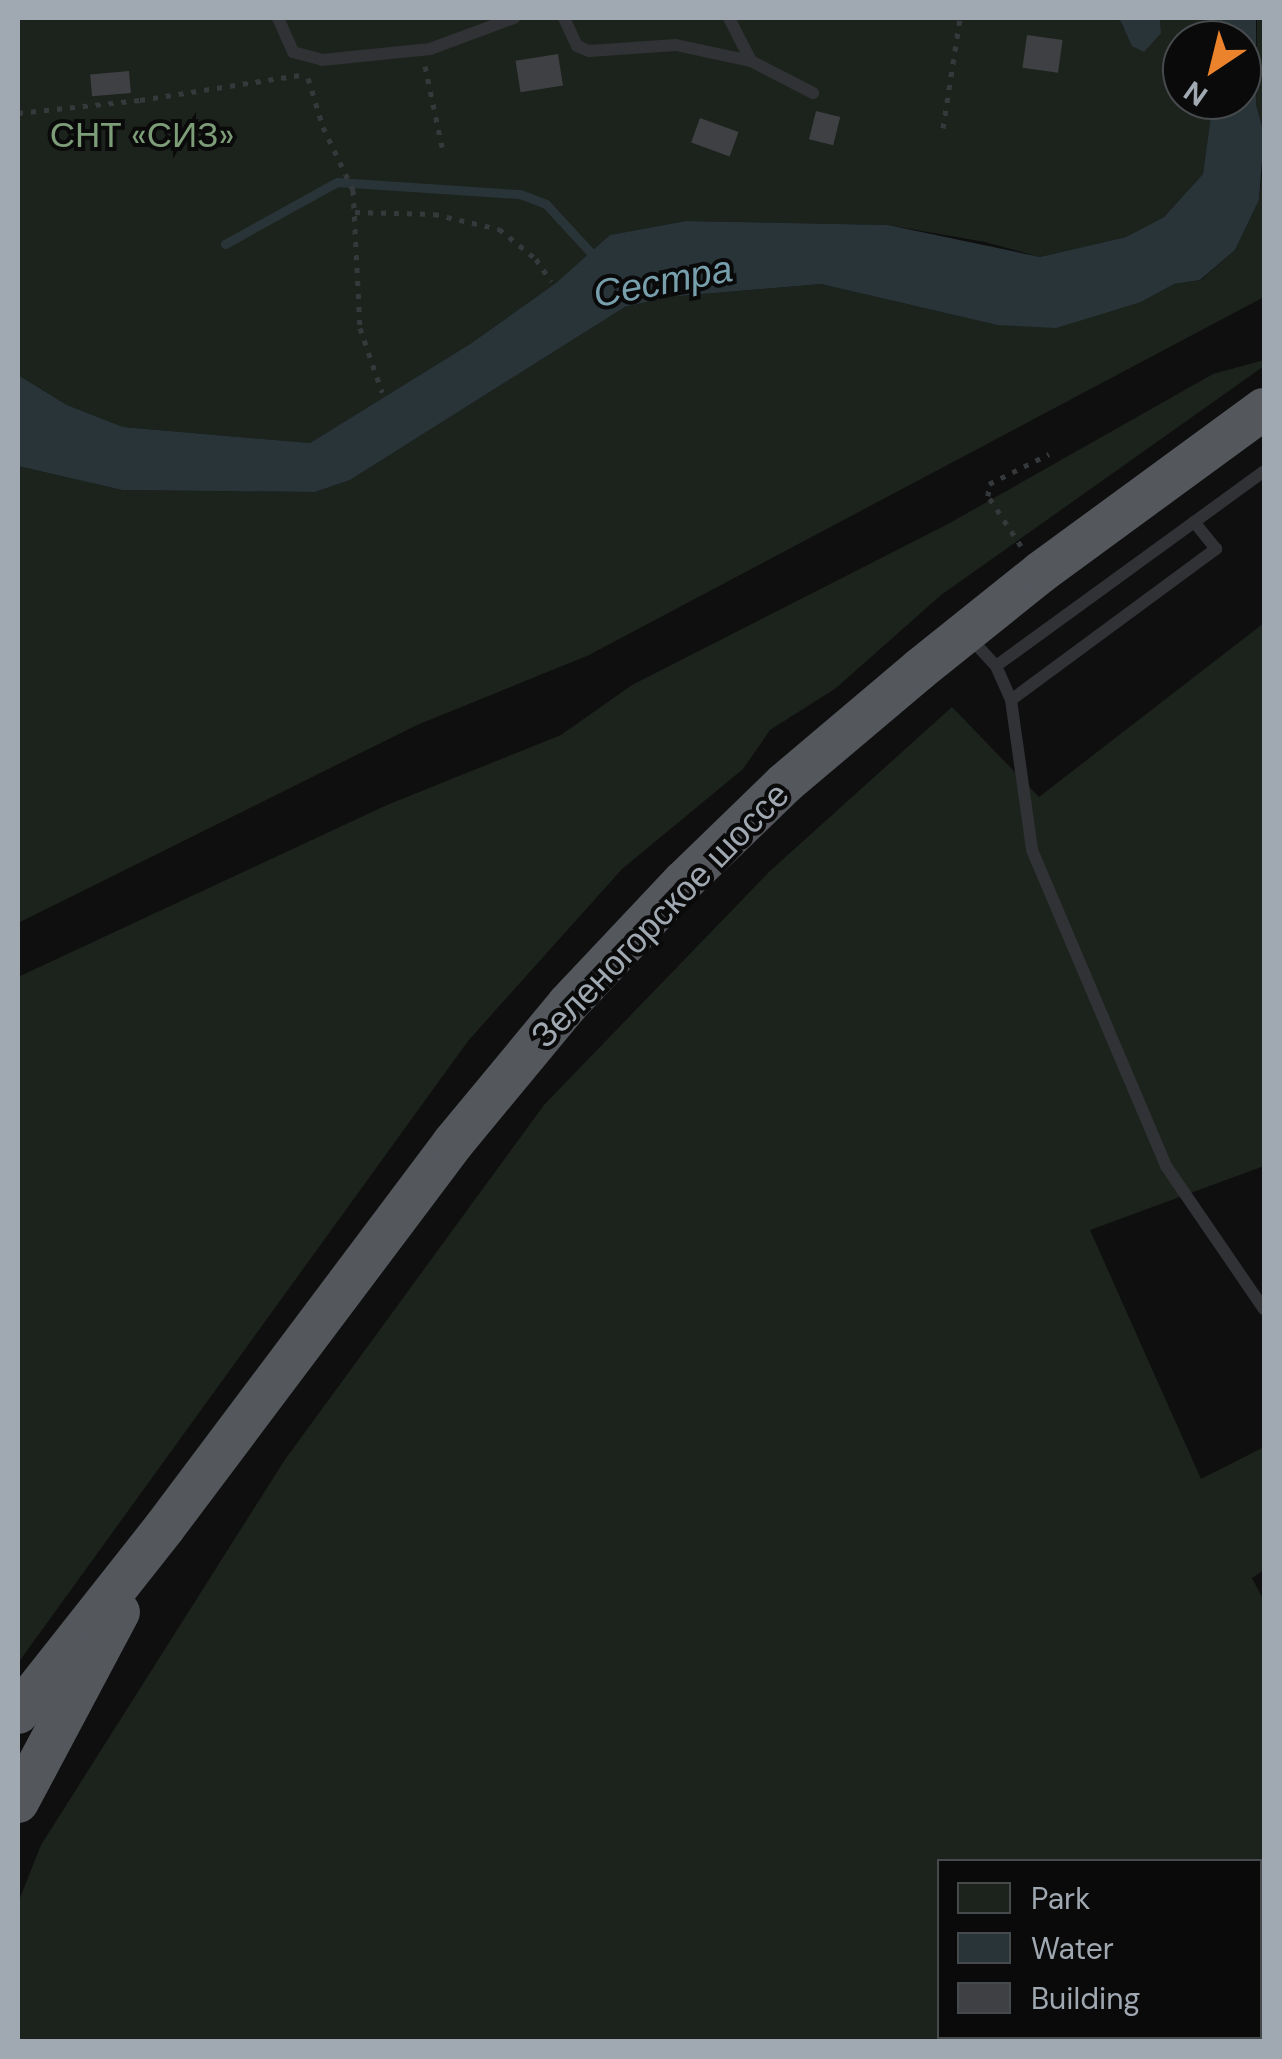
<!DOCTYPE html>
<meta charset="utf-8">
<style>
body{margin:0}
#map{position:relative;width:1282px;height:2059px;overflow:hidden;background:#0f0f10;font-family:"DM Sans",sans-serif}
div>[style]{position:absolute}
.green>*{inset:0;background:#1c231c}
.water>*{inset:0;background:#293438}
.stream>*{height:9px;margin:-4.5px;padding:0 4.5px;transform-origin:4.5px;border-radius:4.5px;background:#293438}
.building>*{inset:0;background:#3e4043;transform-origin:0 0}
.path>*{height:5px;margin-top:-2.5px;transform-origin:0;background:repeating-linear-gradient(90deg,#36393c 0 5px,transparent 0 13px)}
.service>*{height:12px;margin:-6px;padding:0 6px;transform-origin:6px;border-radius:6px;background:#303235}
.trunk>*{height:42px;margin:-21px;padding:0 21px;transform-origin:21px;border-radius:21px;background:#54585d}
span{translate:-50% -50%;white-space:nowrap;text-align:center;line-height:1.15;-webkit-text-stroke:8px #0a0a0b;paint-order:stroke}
.park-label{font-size:35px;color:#7d9c78}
.street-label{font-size:35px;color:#a0a9b1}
.water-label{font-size:38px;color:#779fac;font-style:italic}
.frame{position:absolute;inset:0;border:20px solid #a0a9b1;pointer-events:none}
.legend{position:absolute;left:937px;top:1859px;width:325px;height:180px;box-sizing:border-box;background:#0a0a0b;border:2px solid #464a4d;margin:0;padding:12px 18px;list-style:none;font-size:30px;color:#a0a9b1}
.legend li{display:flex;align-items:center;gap:20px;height:50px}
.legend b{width:50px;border:2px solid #464a4d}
.north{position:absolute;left:1162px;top:20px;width:100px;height:100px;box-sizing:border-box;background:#0a0a0b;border:2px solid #464a4d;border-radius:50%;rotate:215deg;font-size:28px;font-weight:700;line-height:40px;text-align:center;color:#a0a9b1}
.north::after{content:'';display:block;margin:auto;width:35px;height:45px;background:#eb832c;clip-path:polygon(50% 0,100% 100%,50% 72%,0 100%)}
</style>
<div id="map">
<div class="green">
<i style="clip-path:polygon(18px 18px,1119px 18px,1124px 30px,1161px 33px,1160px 18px,1219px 18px,1220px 26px,1219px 40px,1182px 40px,1182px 100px,1213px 100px,1203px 174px,1164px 217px,1126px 237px,1040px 257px,985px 242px,888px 225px,686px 221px,611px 235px,556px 283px,470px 344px,310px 443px,123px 427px,67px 405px,18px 375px)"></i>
<i style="clip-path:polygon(1257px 18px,1264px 18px,1264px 134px,1256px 104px)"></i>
<i style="clip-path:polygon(1264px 157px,1264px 297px,589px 655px,417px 725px,18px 923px,18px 466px,122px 490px,315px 492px,350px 480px,625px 307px,668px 297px,821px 284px,997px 325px,1141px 302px,1174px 284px,1201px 280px,1235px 250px,1259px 200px)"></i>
<i style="clip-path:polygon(1264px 360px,1264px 366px,941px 595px,836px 688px,770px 730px,743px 769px,622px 869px,468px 1041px,18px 1663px,18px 977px,387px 805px,561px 735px,632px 685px,948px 524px,1213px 374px)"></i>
<i style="clip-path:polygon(evenodd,1264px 623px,1264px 1166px,1090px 1230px,1201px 1479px,1264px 1447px,1264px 1570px,1252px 1578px,1264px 1601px,1264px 2041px,18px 2041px,18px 1903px,41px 1845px,284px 1461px,544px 1105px,770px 871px,952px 707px,1039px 797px,1264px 623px,939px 1862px,1260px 1862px,1260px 2036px,939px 2036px,939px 1862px)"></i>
</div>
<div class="water">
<i style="clip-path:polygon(1119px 18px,1160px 18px,1161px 33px,1144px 52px,1132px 46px)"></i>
<i style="clip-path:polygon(1219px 18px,1256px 18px,1256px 104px,1264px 134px,1259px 200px,1235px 250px,1200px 280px,1174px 284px,1141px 302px,1056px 328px,997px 325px,821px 284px,668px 297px,625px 307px,350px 480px,315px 492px,122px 490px,18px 466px,18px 375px,67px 405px,123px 427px,310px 443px,470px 344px,556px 283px,610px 235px,686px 221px,888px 225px,1040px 257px,1126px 237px,1164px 217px,1203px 174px,1213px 100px,1242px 100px,1242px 40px,1219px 40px)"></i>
</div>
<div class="stream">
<i style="left:225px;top:244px;width:128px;rotate:-29deg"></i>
<i style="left:337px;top:182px;width:183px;rotate:3.8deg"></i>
<i style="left:520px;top:194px;width:28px;rotate:21deg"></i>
<i style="left:546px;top:204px;width:67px;rotate:47.4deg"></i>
</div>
<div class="building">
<i style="left:1027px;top:35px;width:36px;height:33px;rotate:8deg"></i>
<i style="left:558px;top:54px;width:32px;height:43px;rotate:81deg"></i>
<i style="left:129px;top:71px;width:22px;height:39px;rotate:85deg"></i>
<i style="left:816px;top:111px;width:25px;height:29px;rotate:14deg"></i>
<i style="left:700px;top:118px;width:41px;height:26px;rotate:20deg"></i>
</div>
<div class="path">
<i style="left:425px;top:66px;width:83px;rotate:78.1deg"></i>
<i style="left:308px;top:78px;width:51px;rotate:73deg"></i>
<i style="left:323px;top:127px;width:70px;rotate:64.5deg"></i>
<i style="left:353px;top:190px;width:138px;rotate:87.1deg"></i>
<i style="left:360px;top:328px;width:68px;rotate:71deg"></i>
<i style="left:18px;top:113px;width:123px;rotate:-6.1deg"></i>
<i style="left:140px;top:100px;width:162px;rotate:-8.9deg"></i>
<i style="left:943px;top:128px;width:111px;rotate:-81.2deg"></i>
<i style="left:355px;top:212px;width:79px;rotate:1.5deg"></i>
<i style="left:434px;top:214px;width:67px;rotate:13deg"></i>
<i style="left:499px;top:229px;width:48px;rotate:39deg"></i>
<i style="left:536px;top:259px;width:27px;rotate:56deg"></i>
<i style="left:1021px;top:546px;width:60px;rotate:-123.4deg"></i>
<i style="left:988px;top:496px;width:12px;rotate:-85deg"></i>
<i style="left:989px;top:484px;width:67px;rotate:-26.6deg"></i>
</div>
<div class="service">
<i style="left:278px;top:18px;width:37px;rotate:66deg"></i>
<i style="left:293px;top:52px;width:30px;rotate:15deg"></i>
<i style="left:322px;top:60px;width:109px;rotate:-5.8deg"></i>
<i style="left:430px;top:49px;width:90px;rotate:-20.3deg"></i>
<i style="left:564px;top:18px;width:31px;rotate:65deg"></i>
<i style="left:577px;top:46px;width:13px;rotate:23deg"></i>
<i style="left:589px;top:51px;width:87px;rotate:-3.9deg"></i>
<i style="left:676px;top:45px;width:77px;rotate:12deg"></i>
<i style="left:751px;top:61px;width:70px;rotate:27.3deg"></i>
<i style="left:729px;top:18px;width:48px;rotate:62.9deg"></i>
<i style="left:970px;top:638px;width:38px;rotate:47deg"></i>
<i style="left:996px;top:666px;width:37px;rotate:66deg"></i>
<i style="left:1011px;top:700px;width:151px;rotate:82deg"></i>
<i style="left:1032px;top:850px;width:343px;rotate:67deg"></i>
<i style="left:1166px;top:1166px;width:173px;rotate:55.6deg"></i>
<i style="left:996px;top:666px;width:331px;rotate:-36deg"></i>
<i style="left:1011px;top:700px;width:255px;rotate:-36.4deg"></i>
<i style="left:1216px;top:549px;width:35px;rotate:-129deg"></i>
</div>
<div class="trunk">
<i style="left:18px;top:1713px;width:236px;rotate:-51.7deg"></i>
<i style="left:164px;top:1528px;width:481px;rotate:-53.1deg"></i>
<i style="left:453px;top:1143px;width:180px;rotate:-50.4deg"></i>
<i style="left:568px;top:1004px;width:168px;rotate:-46.7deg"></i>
<i style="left:683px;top:882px;width:141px;rotate:-44.1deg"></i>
<i style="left:784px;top:784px;width:178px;rotate:-40.2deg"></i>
<i style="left:920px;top:669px;width:155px;rotate:-38.7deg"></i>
<i style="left:1041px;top:572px;width:276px;rotate:-36.2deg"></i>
<i style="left:18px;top:1802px;width:215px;rotate:-62deg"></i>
</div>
<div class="park-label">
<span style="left:142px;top:135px">СНТ «СИЗ»</span>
</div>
<div class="street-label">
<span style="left:660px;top:915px;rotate:-46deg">Зеленогорское шоссе</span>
</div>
<div class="water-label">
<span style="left:663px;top:282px;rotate:-11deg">Сестра</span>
</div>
<div class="frame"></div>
<ul class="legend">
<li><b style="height:28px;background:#1c231c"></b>Park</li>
<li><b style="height:28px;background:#293438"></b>Water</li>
<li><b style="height:28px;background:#3e4043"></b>Building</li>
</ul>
<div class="north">N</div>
</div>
